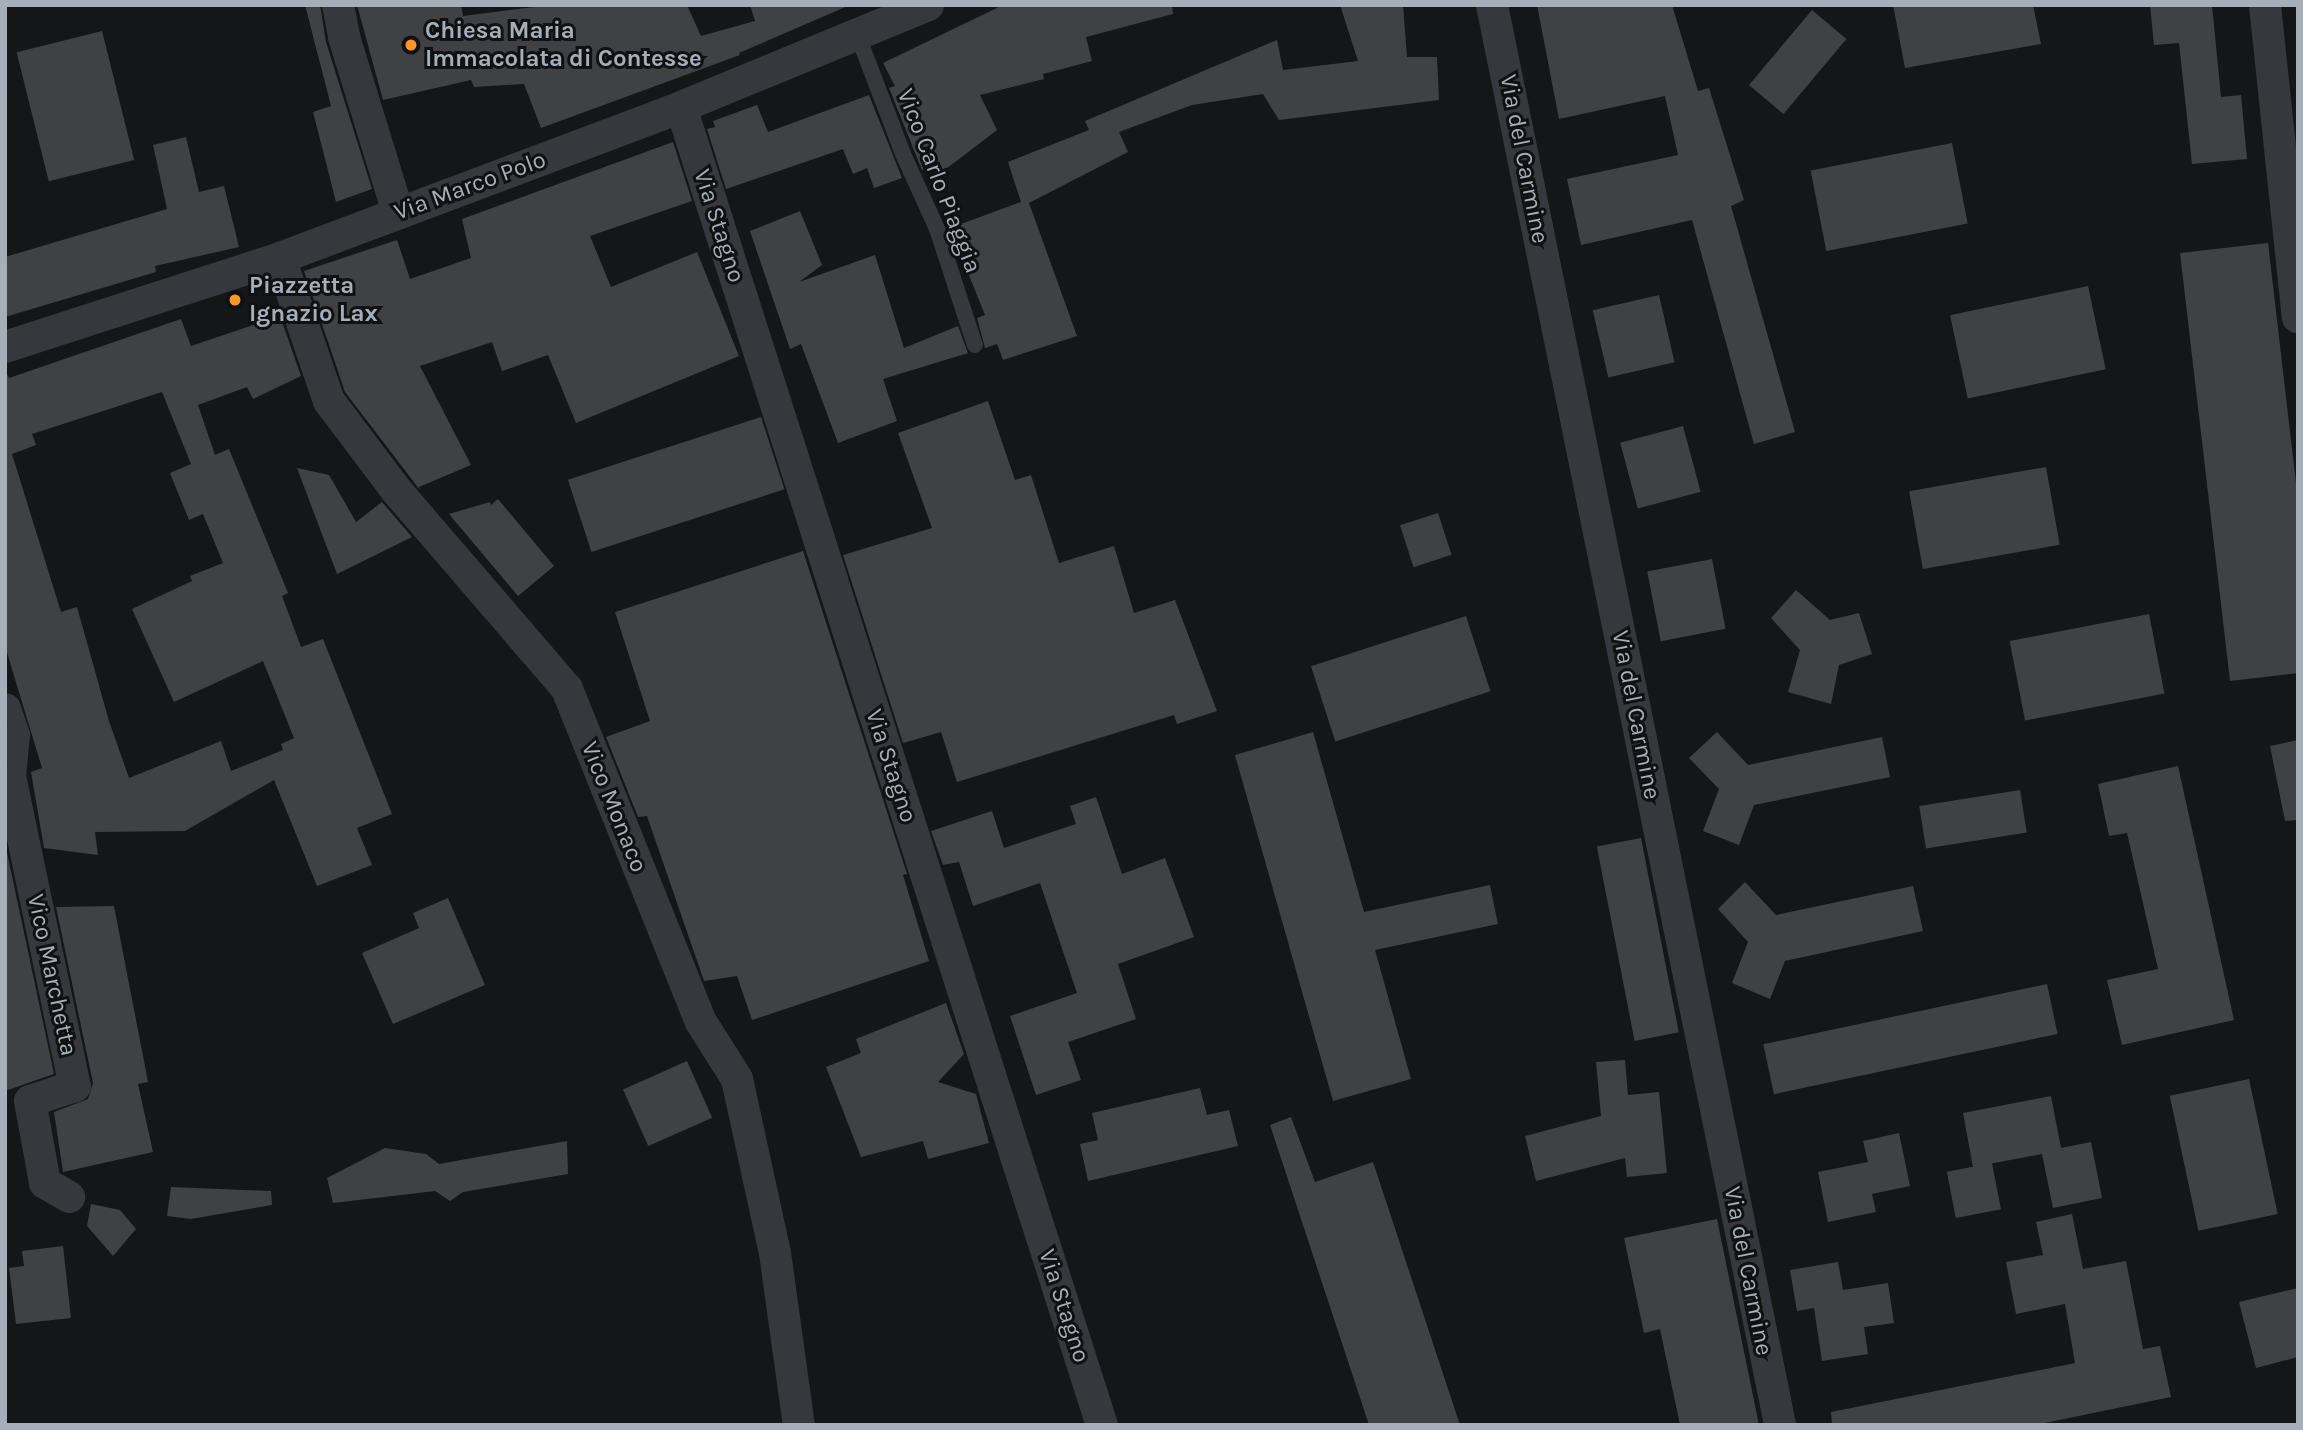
<!DOCTYPE html>
<style>
body{margin:0}
#map{position:relative;width:2303px;height:1430px;overflow:hidden;background:#151618;font-family:Karla,sans-serif}
div>[style]{position:absolute}
.building>*{inset:0;background:#3f4145;transform-origin:0 0}
.lane>*{height:16px;margin:-8px;padding:0 8px;transform-origin:8px;border-radius:8px;background:#36383d}
.street>*{height:32px;margin:-16px;padding:0 16px;transform-origin:16px;border-radius:16px;background:#36383d}
.dots>*{width:19px;height:19px;translate:-50% -50%;box-sizing:border-box;border:4px solid #101113;border-radius:50%}
span{translate:-50% -50%;white-space:nowrap;text-align:center;line-height:1.15;-webkit-text-stroke:6px #101113;paint-order:stroke}
.poi-label{font-size:24px;color:#a6afb9;font-weight:700}
.left{translate:0 -50%;text-align:left}
.street-label{font-size:24px;color:#a6afb9}
.frame{position:absolute;inset:0;border:7px solid #a6afb9;pointer-events:none}
</style>
<div id="map">
<div class="building">
<i style="clip-path:polygon(305px 5px,320px 5px,326px 42px,372px 189px,336px 202px,313px 112px,331px 106px)"></i>
<i style="clip-path:polygon(357px 5px,461px 5px,463px 16px,550px 5px,687px 5px,701px 36px,755px 21px,750px 5px,850px 5px,739px 53px,740px 55px,541px 128px,524px 84px,474px 87px,471px 80px,383px 100px)"></i>
<i style="clip-path:polygon(1003px 5px,1172px 5px,1173px 14px,1086px 37px,1092px 61px,1043px 74px,1044px 79px,980px 95px,997px 130px,942px 172px,938px 164px,922px 170px,889px 88px,895px 86px,883px 63px)"></i>
<i style="clip-path:polygon(1340px 5px,1403px 5px,1407px 57px,1437px 57px,1439px 100px,1279px 120px,1263px 94px,1192px 105px,1119px 132px,1128px 152px,1029px 203px,1077px 336px,1003px 360px,997px 344px,985px 348px,977px 318px,985px 315px,950px 228px,1021px 202px,1008px 162px,1089px 130px,1085px 121px,1277px 40px,1283px 70px,1358px 61px)"></i>
<i style="clip-path:polygon(1537px 5px,1672px 5px,1698px 91px,1709px 88px,1744px 200px,1731px 206px,1795px 432px,1754px 444px,1692px 220px,1581px 245px,1567px 179px,1678px 155px,1665px 96px,1559px 119px)"></i>
<i style="clip-path:polygon(1893px 5px,2033px 5px,2041px 44px,1905px 68px)"></i>
<i style="clip-path:polygon(2150px 5px,2212px 5px,2221px 97px,2241px 95px,2247px 159px,2192px 164px,2179px 43px,2154px 45px)"></i>
<i style="left:1812px;top:10px;width:45px;height:98px;rotate:40deg"></i>
<i style="left:102px;top:31px;width:133px;height:88px;rotate:76deg"></i>
<i style="clip-path:polygon(869px 95px,902px 178px,874px 188px,867px 168px,853px 174px,843px 149px,726px 189px,707px 129px,715px 127px,713px 121px,757px 105px,768px 132px)"></i>
<i style="clip-path:polygon(186px 137px,199px 192px,224px 186px,239px 247px,155px 266px,156px 272px,5px 317px,5px 257px,167px 209px,153px 145px)"></i>
<i style="clip-path:polygon(673px 142px,692px 201px,590px 236px,611px 287px,697px 252px,739px 356px,576px 423px,548px 355px,502px 371px,492px 342px,420px 366px,471px 465px,419px 487px,420px 490px,345px 392px,304px 271px,397px 240px,410px 279px,471px 258px,462px 219px)"></i>
<i style="left:1952px;top:143px;width:82px;height:144px;rotate:79deg"></i>
<i style="clip-path:polygon(800px 211px,822px 265px,799px 282px,875px 255px,904px 348px,958px 326px,968px 353px,883px 379px,897px 421px,838px 443px,801px 344px,790px 349px,750px 231px)"></i>
<i style="clip-path:polygon(2268px 243px,2298px 500px,2298px 673px,2230px 681px,2180px 253px)"></i>
<i style="left:2088px;top:286px;width:85px;height:141px;rotate:78deg"></i>
<i style="left:1659px;top:295px;width:69px;height:68px;rotate:77deg"></i>
<i style="clip-path:polygon(evenodd,280px 316px,301px 376px,253px 399px,247px 387px,198px 405px,215px 455px,229px 449px,288px 593px,282px 596px,301px 647px,323px 639px,392px 814px,357px 828px,372px 865px,317px 886px,274px 780px,185px 831px,95px 832px,98px 855px,44px 848px,31px 772px,42px 768px,5px 646px,5px 371px,9px 378px,181px 319px,191px 346px,280px 316px,162px 392px,191px 464px,170px 473px,189px 520px,203px 514px,223px 563px,190px 576px,192px 581px,132px 609px,174px 702px,263px 661px,294px 738px,281px 744px,283px 750px,231px 771px,221px 741px,129px 778px,109px 721px,77px 607px,61px 612px,12px 454px,36px 445px,32px 434px,162px 392px)"></i>
<i style="clip-path:polygon(988px 401px,1015px 480px,1031px 475px,1059px 563px,1114px 546px,1134px 613px,1175px 600px,1217px 711px,1177px 724px,1174px 715px,957px 782px,941px 732px,903px 743px,843px 555px,932px 528px,898px 433px)"></i>
<i style="left:761px;top:417px;width:76px;height:203px;rotate:72deg"></i>
<i style="left:1683px;top:426px;width:68px;height:65px;rotate:75deg"></i>
<i style="left:2046px;top:467px;width:79px;height:139px;rotate:80deg"></i>
<i style="clip-path:polygon(297px 468px,329px 475px,356px 522px,382px 502px,412px 537px,337px 574px)"></i>
<i style="clip-path:polygon(498px 499px,554px 566px,518px 596px,449px 514px,490px 502px,491px 505px)"></i>
<i style="left:1438px;top:513px;width:44px;height:40px;rotate:72deg"></i>
<i style="clip-path:polygon(803px 551px,907px 874px,903px 875px,929px 961px,752px 1020px,737px 976px,704px 981px,647px 816px,638px 817px,606px 737px,650px 721px,615px 612px)"></i>
<i style="left:1712px;top:559px;width:71px;height:66px;rotate:79deg"></i>
<i style="clip-path:polygon(1796px 590px,1830px 620px,1859px 613px,1872px 654px,1839px 665px,1831px 704px,1788px 692px,1800px 650px,1771px 618px)"></i>
<i style="left:2149px;top:614px;width:81px;height:142px;rotate:79deg"></i>
<i style="left:1466px;top:616px;width:79px;height:163px;rotate:72deg"></i>
<i style="clip-path:polygon(1313px 732px,1364px 912px,1490px 885px,1498px 924px,1375px 950px,1411px 1079px,1333px 1101px,1235px 755px)"></i>
<i style="clip-path:polygon(1717px 732px,1748px 765px,1882px 737px,1890px 777px,1754px 805px,1739px 845px,1703px 831px,1719px 789px,1689px 758px)"></i>
<i style="clip-path:polygon(2298px 740px,2298px 820px,2285px 821px,2270px 746px)"></i>
<i style="clip-path:polygon(2178px 766px,2234px 1020px,2122px 1045px,2107px 980px,2158px 969px,2127px 833px,2109px 836px,2098px 784px)"></i>
<i style="left:2020px;top:790px;width:43px;height:102px;rotate:81deg"></i>
<i style="clip-path:polygon(1096px 797px,1122px 874px,1165px 858px,1194px 937px,1118px 964px,1136px 1019px,1068px 1042px,1081px 1080px,1036px 1095px,1010px 1016px,1077px 993px,1040px 883px,973px 906px,959px 862px,943px 865px,931px 831px,992px 811px,1004px 848px,1076px 824px,1070px 806px)"></i>
<i style="left:1641px;top:838px;width:198px;height:45px;rotate:79deg"></i>
<i style="clip-path:polygon(5px 843px,54px 1074px,5px 1091px)"></i>
<i style="clip-path:polygon(1745px 882px,1776px 915px,1913px 886px,1923px 931px,1785px 961px,1770px 999px,1732px 983px,1748px 942px,1718px 909px)"></i>
<i style="clip-path:polygon(448px 898px,485px 985px,393px 1024px,362px 953px,419px 928px,413px 913px)"></i>
<i style="clip-path:polygon(114px 906px,148px 1082px,138px 1084px,153px 1152px,63px 1172px,54px 1112px,88px 1099px,93px 1083px,56px 907px)"></i>
<i style="left:2047px;top:984px;width:51px;height:290px;rotate:78deg"></i>
<i style="clip-path:polygon(946px 1003px,964px 1054px,938px 1082px,976px 1094px,989px 1143px,928px 1159px,923px 1141px,861px 1157px,826px 1067px,861px 1053px,856px 1039px)"></i>
<i style="clip-path:polygon(1625px 1060px,1628px 1095px,1659px 1092px,1667px 1173px,1627px 1177px,1625px 1158px,1536px 1181px,1525px 1136px,1601px 1116px,1596px 1062px)"></i>
<i style="left:687px;top:1061px;width:62px;height:70px;rotate:66deg"></i>
<i style="left:2249px;top:1079px;width:138px;height:81px;rotate:78deg"></i>
<i style="clip-path:polygon(1200px 1088px,1207px 1115px,1229px 1110px,1238px 1146px,1088px 1181px,1080px 1144px,1098px 1140px,1092px 1113px)"></i>
<i style="clip-path:polygon(2051px 1096px,2061px 1148px,2091px 1142px,2102px 1198px,2053px 1208px,2042px 1154px,1973px 1167px,1963px 1113px)"></i>
<i style="clip-path:polygon(1291px 1117px,1315px 1182px,1373px 1162px,1460px 1425px,1369px 1425px,1270px 1125px)"></i>
<i style="clip-path:polygon(1899px 1133px,1910px 1186px,1872px 1194px,1876px 1212px,1828px 1222px,1818px 1172px,1868px 1162px,1863px 1141px)"></i>
<i style="clip-path:polygon(567px 1141px,568px 1174px,463px 1192px,450px 1201px,435px 1191px,333px 1203px,327px 1178px,385px 1148px,426px 1154px,439px 1164px)"></i>
<i style="left:1992px;top:1163px;width:47px;height:46px;rotate:79deg"></i>
<i style="clip-path:polygon(171px 1187px,271px 1191px,272px 1205px,191px 1219px,167px 1216px)"></i>
<i style="clip-path:polygon(91px 1204px,120px 1210px,136px 1229px,113px 1256px,87px 1226px)"></i>
<i style="clip-path:polygon(2072px 1214px,2083px 1269px,2126px 1261px,2143px 1349px,2160px 1346px,2171px 1397px,2035px 1425px,1832px 1425px,1831px 1412px,2075px 1363px,2065px 1304px,2016px 1314px,2006px 1262px,2043px 1255px,2036px 1222px)"></i>
<i style="clip-path:polygon(1717px 1219px,1759px 1425px,1680px 1425px,1660px 1329px,1644px 1333px,1624px 1238px)"></i>
<i style="clip-path:polygon(63px 1246px,71px 1318px,16px 1324px,9px 1268px,24px 1266px,22px 1251px)"></i>
<i style="clip-path:polygon(1838px 1262px,1843px 1290px,1888px 1283px,1894px 1323px,1864px 1327px,1868px 1354px,1822px 1361px,1814px 1308px,1797px 1311px,1790px 1270px)"></i>
<i style="clip-path:polygon(2298px 1288px,2298px 1357px,2256px 1368px,2239px 1302px)"></i>
</div>
<div class="lane">
<i style="left:858px;top:36px;width:126px;rotate:69.1deg"></i>
<i style="left:903px;top:154px;width:82px;rotate:65.6deg"></i>
<i style="left:937px;top:229px;width:122px;rotate:71.9deg"></i>
</div>
<div class="street">
<i style="left:338px;top:5px;width:33px;rotate:79deg"></i>
<i style="left:344px;top:37px;width:183px;rotate:72.9deg"></i>
<i style="left:1492px;top:5px;width:1449px;rotate:78.53deg"></i>
<i style="left:2265px;top:5px;width:314px;rotate:84deg"></i>
<i style="left:681px;top:107px;width:1384px;rotate:72.29deg"></i>
<i style="left:280px;top:258px;width:151px;rotate:71.1deg"></i>
<i style="left:329px;top:401px;width:111px;rotate:53deg"></i>
<i style="left:396px;top:490px;width:262px;rotate:49.3deg"></i>
<i style="left:567px;top:689px;width:359px;rotate:68.1deg"></i>
<i style="left:701px;top:1022px;width:67px;rotate:57.7deg"></i>
<i style="left:737px;top:1079px;width:178px;rotate:77.7deg"></i>
<i style="left:775px;top:1253px;width:174px;rotate:82.1deg"></i>
<i style="left:5px;top:347px;width:289px;rotate:-17.9deg"></i>
<i style="left:280px;top:258px;width:428px;rotate:-20.6deg"></i>
<i style="left:681px;top:107px;width:267px;rotate:-22.4deg"></i>
<i style="left:5px;top:709px;width:28px;rotate:71deg"></i>
<i style="left:14px;top:735px;width:41px;rotate:95.6deg"></i>
<i style="left:10px;top:776px;width:317px;rotate:78.2deg"></i>
<i style="left:75px;top:1086px;width:47px;rotate:161.6deg"></i>
<i style="left:30px;top:1101px;width:83px;rotate:79.6deg"></i>
<i style="left:45px;top:1183px;width:28px;rotate:30deg"></i>
</div>
<div class="dots">
<i style="left:411px;top:45px;background:#ff9626"></i>
<i style="left:235px;top:300px;background:#ff9626"></i>
</div>
<div class="poi-label">
<span class="left" style="left:425px;top:45px">Chiesa Maria<br>Immacolata di Contesse</span>
<span class="left" style="left:249px;top:300px">Piazzetta<br>Ignazio Lax</span>
</div>
<div class="street-label">
<span style="left:1524px;top:159px;rotate:79deg">Via del Carmine</span>
<span style="left:939px;top:181px;rotate:69deg">Vico Carlo Piaggia</span>
<span style="left:470px;top:186px;rotate:-20deg">Via Marco Polo</span>
<span style="left:719px;top:226px;rotate:72deg">Via Stagno</span>
<span style="left:1636px;top:715px;rotate:79deg">Via del Carmine</span>
<span style="left:891px;top:766px;rotate:72deg">Via Stagno</span>
<span style="left:614px;top:807px;rotate:68deg">Vico Monaco</span>
<span style="left:52px;top:975px;rotate:78deg">Vico Marchetta</span>
<span style="left:1748px;top:1271px;rotate:79deg">Via del Carmine</span>
<span style="left:1064px;top:1306px;rotate:72deg">Via Stagno</span>
</div>
<div class="frame"></div>
</div>
